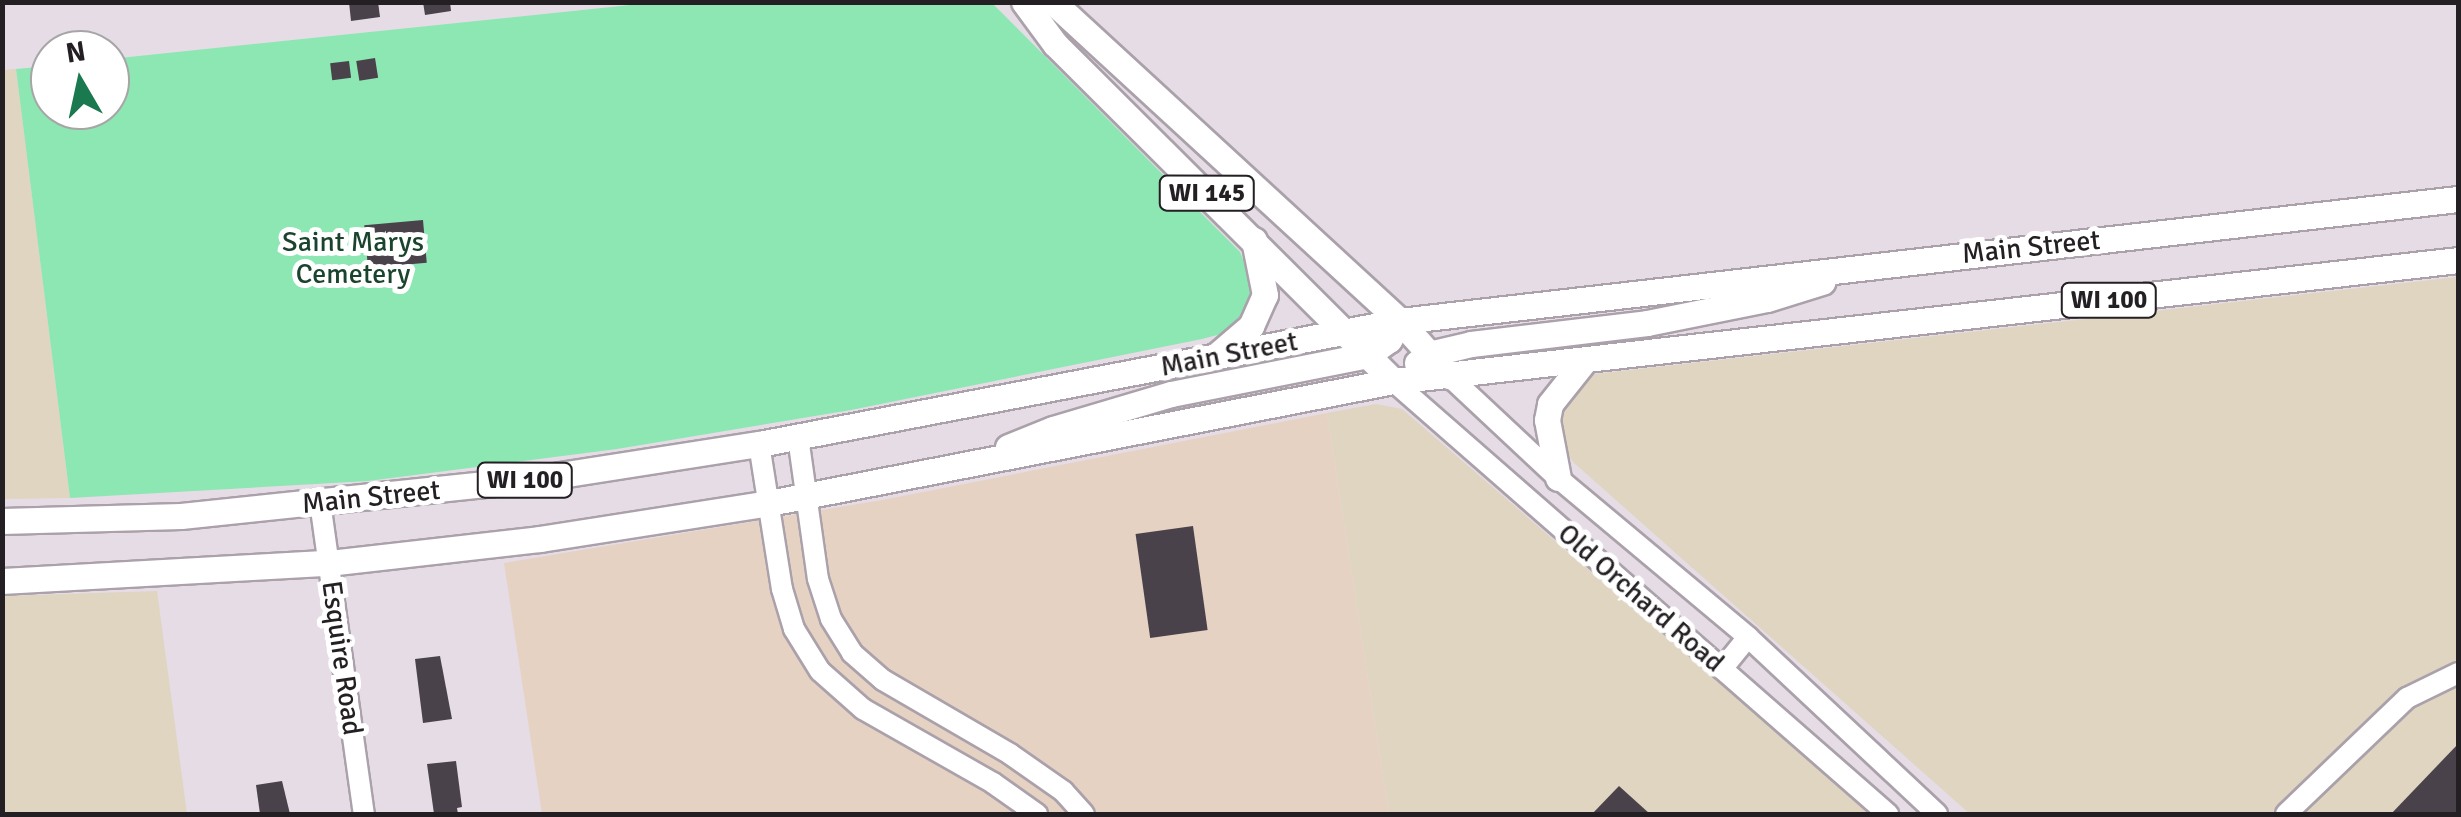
<!DOCTYPE html>
<style>
body{margin:0}
#map{position:relative;width:2461px;height:817px;overflow:hidden;background:#e6dce6;font-family:Signika,sans-serif}
div>[style]{position:absolute}
.commercial>*{inset:0;background:#e6d2c3}
.industrial>*{inset:0;background:#dfd5c0}
.green>*{inset:0;background:#8ce7b3}
.building>*{inset:0;background:#4a424a;transform-origin:0 0}
.roads{filter:drop-shadow(2px 0 #aaa1aa) drop-shadow(-2px 0 #aaa1aa) drop-shadow(0 2px #aaa1aa) drop-shadow(0 -2px #aaa1aa)}
.minor>*{height:20px;margin:-10px;padding:0 10px;transform-origin:10px;border-radius:10px;background:#fff}
.major>*{height:25px;margin:-12.5px;padding:0 12.5px;transform-origin:12.5px;border-radius:12.5px;background:#fff}
span{translate:-50% -50%;white-space:nowrap;text-align:center;line-height:1.15;-webkit-text-stroke:10px #fff;paint-order:stroke}
.shield-label span{padding:2px 8px;background:#fff;border:2px solid;border-radius:8px;-webkit-text-stroke-width:0}
.shield-label{font-size:25px;color:#231f23;font-weight:700}
.park-label{font-size:28px;color:#1a442e}
.street-label{font-size:28px;color:#231f23}
.frame{position:absolute;inset:0;border:5px solid #231f23;pointer-events:none}
.north{position:absolute;left:30px;top:30px;width:100px;height:100px;box-sizing:border-box;background:#fff;border:2px solid #a7a5a7;border-radius:50%;rotate:351deg;font-size:28px;font-weight:700;line-height:40px;text-align:center;color:#231f23}
.north::after{content:'';display:block;margin:auto;width:35px;height:45px;background:#1b7950;clip-path:polygon(50% 0,100% 100%,50% 72%,0 100%)}
</style>
<div id="map">
<div class="commercial">
<i style="clip-path:polygon(1327px 413px,1389px 814px,542px 814px,504px 563px,882px 500px)"></i>
</div>
<div class="industrial">
<i style="clip-path:polygon(16px 69px,70px 498px,3px 499px,2px 70px)"></i>
<i style="clip-path:polygon(2458px 277px,2458px 814px,1970px 814px,1573px 462px,1562px 447px,1558px 415px,1579px 380px,1595px 374px)"></i>
<i style="clip-path:polygon(1376px 404px,1402px 409px,1872px 814px,1389px 814px,1327px 413px)"></i>
<i style="clip-path:polygon(157px 591px,187px 814px,3px 814px,3px 596px)"></i>
</div>
<div class="green">
<i style="clip-path:polygon(650px 3px,992px 3px,1240px 252px,1255px 288px,1248px 309px,1221px 334px,1202px 339px,851px 410px,617px 449px,368px 481px,70px 498px,16px 69px,50px 66px,50px 110px,110px 110px,110px 59px)"></i>
</div>
<div class="building">
<i style="clip-path:polygon(349px 2px,378px 2px,380px 17px,351px 21px)"></i>
<i style="clip-path:polygon(423px 2px,450px 2px,451px 11px,425px 15px)"></i>
<i style="left:375px;top:58px;width:20px;height:19px;rotate:81deg"></i>
<i style="left:349px;top:61px;width:17px;height:19px;rotate:83deg"></i>
<i style="left:423px;top:220px;width:43px;height:59px;rotate:85deg"></i>
<i style="left:1193px;top:526px;width:105px;height:58px;rotate:82deg"></i>
<i style="clip-path:polygon(440px 656px,452px 719px,423px 723px,415px 659px)"></i>
<i style="clip-path:polygon(2458px 744px,2458px 814px,2391px 814px)"></i>
<i style="clip-path:polygon(456px 761px,462px 807px,457px 808px,458px 814px,434px 814px,427px 764px)"></i>
<i style="clip-path:polygon(282px 781px,290px 814px,260px 814px,256px 785px)"></i>
<i style="clip-path:polygon(1619px 786px,1650px 814px,1592px 814px)"></i>
</div>
<div class="roads">
<div class="minor">
<i style="left:1449px;top:376px;width:149px;rotate:43.1deg"></i>
<i style="left:1558px;top:478px;width:248px;rotate:39.9deg"></i>
<i style="left:1748px;top:637px;width:259px;rotate:43.1deg"></i>
<i style="left:1393px;top:381px;width:658px;rotate:41.18deg"></i>
<i style="left:798px;top:437px;width:143px;rotate:82deg"></i>
<i style="left:818px;top:579px;width:42px;rotate:72deg"></i>
<i style="left:831px;top:619px;width:40px;rotate:58deg"></i>
<i style="left:852px;top:653px;width:41px;rotate:41.1deg"></i>
<i style="left:883px;top:680px;width:147px;rotate:30.2deg"></i>
<i style="left:1010px;top:754px;width:65px;rotate:34.9deg"></i>
<i style="left:1063px;top:791px;width:31px;rotate:48deg"></i>
<i style="left:759px;top:444px;width:147px;rotate:81deg"></i>
<i style="left:782px;top:589px;width:42px;rotate:73.3deg"></i>
<i style="left:794px;top:629px;width:49px;rotate:58.2deg"></i>
<i style="left:820px;top:671px;width:57px;rotate:41.5deg"></i>
<i style="left:863px;top:709px;width:150px;rotate:29.6deg"></i>
<i style="left:993px;top:783px;width:54px;rotate:35.2deg"></i>
<i style="left:320px;top:502px;width:315px;rotate:82deg"></i>
<i style="left:1722px;top:669px;width:41px;rotate:-50.9deg"></i>
<i style="left:2286px;top:814px;width:168px;rotate:-43.8deg"></i>
<i style="left:2407px;top:698px;width:57px;rotate:-26.1deg"></i>
</div>
<div class="major">
<i style="left:1024px;top:2px;width:52px;rotate:53.6deg"></i>
<i style="left:1055px;top:44px;width:477px;rotate:44.9deg"></i>
<i style="left:1053px;top:2px;width:471px;rotate:42.6deg"></i>
<i style="left:1400px;top:321px;width:74px;rotate:48.3deg"></i>
<i style="left:1217px;top:355px;width:45px;rotate:-40.5deg"></i>
<i style="left:1251px;top:326px;width:34px;rotate:-66deg"></i>
<i style="left:1265px;top:295px;width:56px;rotate:-101.3deg"></i>
<i style="left:1417px;top:363px;width:15px;rotate:-37deg"></i>
<i style="left:1429px;top:354px;width:43px;rotate:-13.4deg"></i>
<i style="left:1471px;top:344px;width:177px;rotate:-6.8deg"></i>
<i style="left:1647px;top:323px;width:122px;rotate:-11.3deg"></i>
<i style="left:1767px;top:299px;width:58px;rotate:-17.2deg"></i>
<i style="left:1008px;top:447px;width:48px;rotate:-21.8deg"></i>
<i style="left:1053px;top:429px;width:123px;rotate:-16.5deg"></i>
<i style="left:1171px;top:394px;width:201px;rotate:-11.2deg"></i>
<i style="left:1368px;top:355px;width:26px;rotate:-36deg"></i>
<i style="left:1389px;top:340px;width:22px;rotate:-60deg"></i>
<i style="left:1558px;top:478px;width:59px;rotate:-100.7deg"></i>
<i style="left:1547px;top:420px;width:16px;rotate:-79deg"></i>
<i style="left:1550px;top:404px;width:56px;rotate:-51.5deg"></i>
<i style="left:2px;top:521px;width:179px;rotate:-1.6deg"></i>
<i style="left:181px;top:516px;width:356px;rotate:-6deg"></i>
<i style="left:535px;top:479px;width:227px;rotate:-8.9deg"></i>
<i style="left:759px;top:444px;width:653px;rotate:-10.86deg"></i>
<i style="left:1400px;top:321px;width:1065px;rotate:-6.58deg"></i>
<i style="left:2px;top:581px;width:327px;rotate:-3.2deg"></i>
<i style="left:329px;top:563px;width:212px;rotate:-6.5deg"></i>
<i style="left:540px;top:539px;width:232px;rotate:-8.9deg"></i>
<i style="left:769px;top:503px;width:636px;rotate:-11.06deg"></i>
<i style="left:1393px;top:381px;width:1072px;rotate:-6.48deg"></i>
</div>
</div>
<div class="shield-label">
<span style="left:1207px;top:193px">WI 145</span>
<span style="left:2109px;top:300px">WI 100</span>
<span style="left:525px;top:480px">WI 100</span>
</div>
<div class="park-label">
<span style="left:353px;top:258px">Saint Marys<br>Cemetery</span>
</div>
<div class="street-label">
<span style="left:2031px;top:247px;rotate:-6deg">Main Street</span>
<span style="left:1229px;top:354px;rotate:-11deg">Main Street</span>
<span style="left:371px;top:497px;rotate:-6deg">Main Street</span>
<span style="left:1641px;top:598px;rotate:41deg">Old Orchard Road</span>
<span style="left:342px;top:658px;rotate:82deg">Esquire Road</span>
</div>
<div class="frame"></div>
<div class="north">N</div>
</div>
